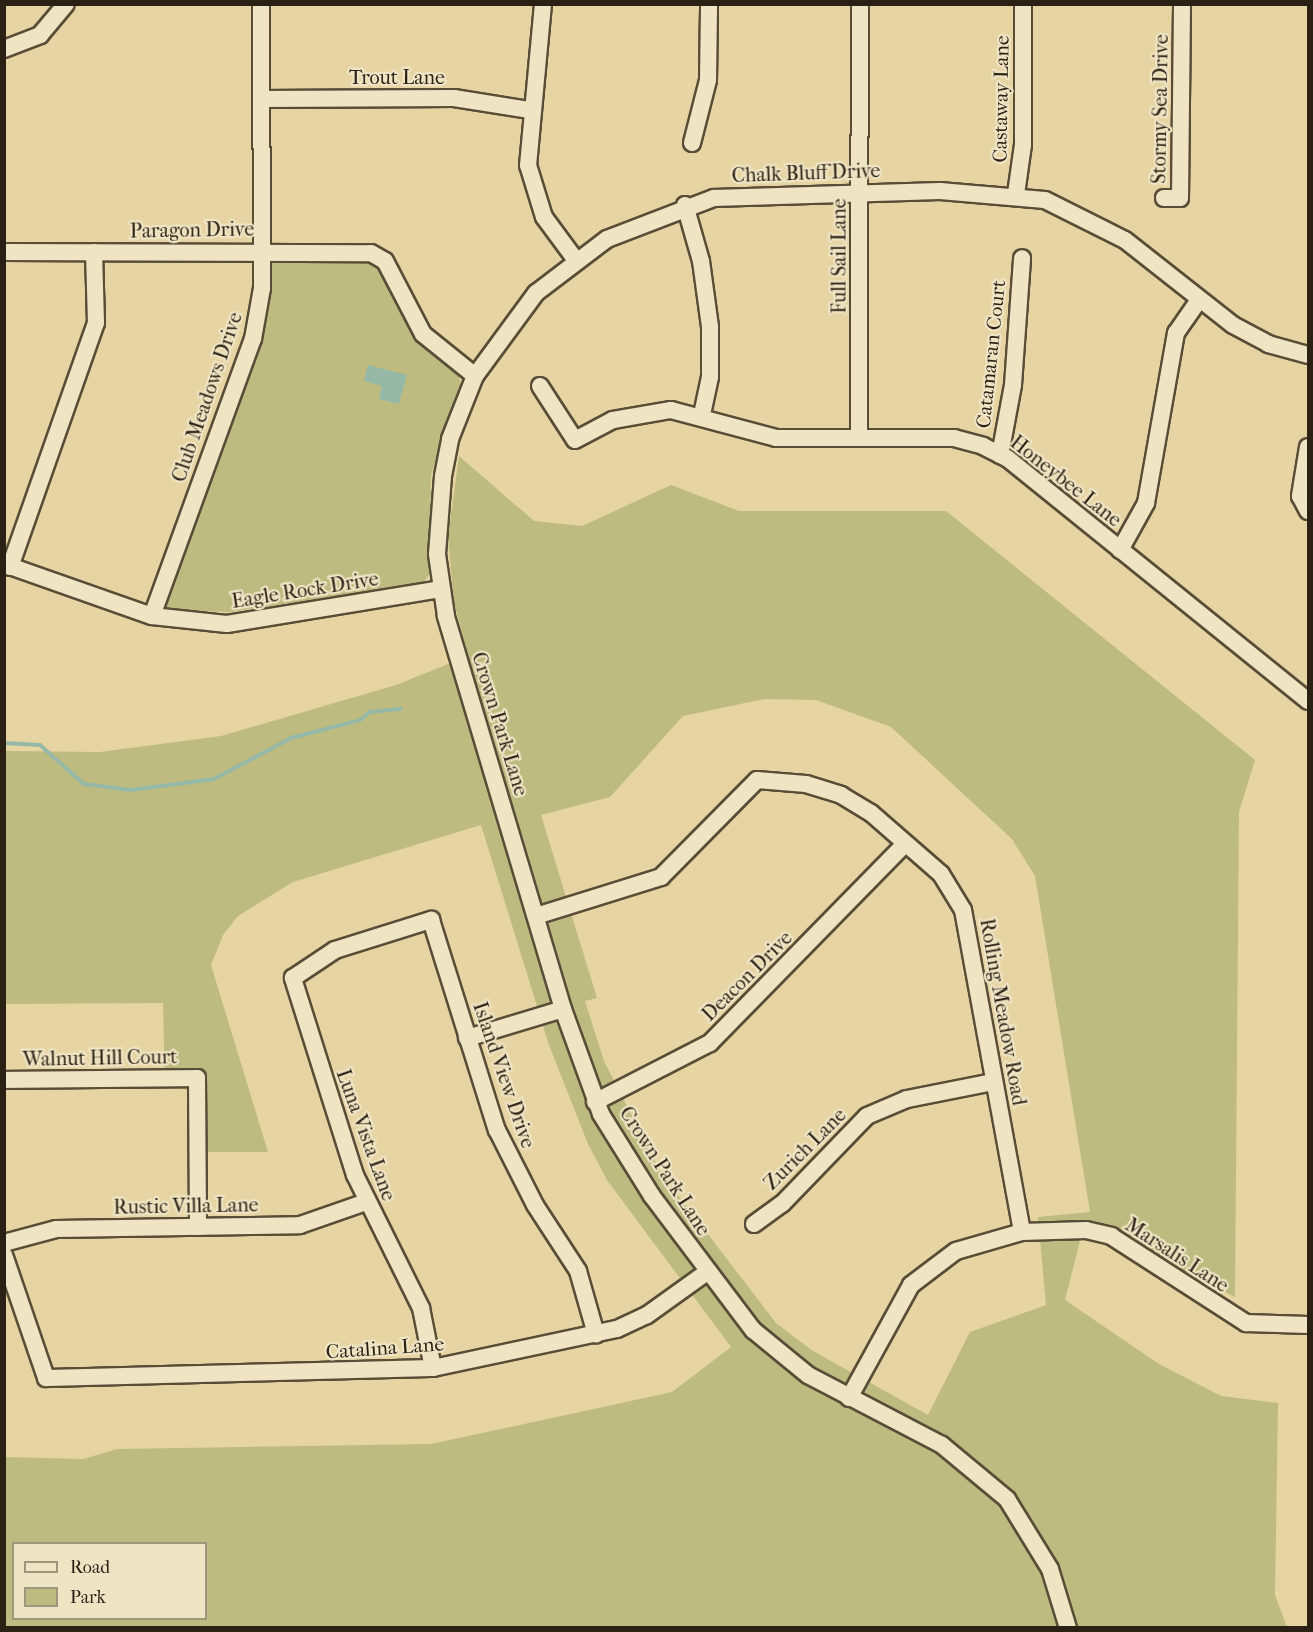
<!DOCTYPE html>
<style>
body{margin:0}
#map{position:relative;width:1313px;height:1632px;overflow:hidden;background:#e6d5a3;font-family:"IM FELL French Canon",serif}
div>[style]{position:absolute}
.green>*{inset:0;background:#bdbb80}
.water>*{inset:0;background:#96b9a7}
.stream>*{height:4px;margin:-2px;padding:0 2px;transform-origin:2px;border-radius:2px;background:#96b9a7}
.roads{filter:drop-shadow(2px 0 #594d38) drop-shadow(-2px 0 #594d38) drop-shadow(0 2px #594d38) drop-shadow(0 -2px #594d38)}
.minor>*{height:16px;margin:-8px;padding:0 8px;transform-origin:8px;border-radius:8px;background:#efe4c3}
span{translate:-50% -50%;white-space:nowrap;text-align:center;line-height:1.15;-webkit-text-stroke:4.5px #efe4c3;paint-order:stroke}
.street-label{font-size:20px;color:#2a2014}
.frame{position:absolute;inset:0;border:6px solid #2a2014;pointer-events:none}
.legend{position:absolute;left:12px;top:1542px;width:195px;height:78px;box-sizing:border-box;background:#efe4c3;border:2px solid #a0967d;margin:0;padding:8px 10px;list-style:none;font-size:18px;color:#2a2014}
.legend li{display:flex;align-items:center;gap:12px;height:30px}
.legend b{width:30px;border:2px solid #a0967d}
</style>
<div id="map">
<div class="green">
<i style="clip-path:polygon(277px 259px,377px 262px,425px 347px,458px 372px,461px 386px,431px 475px,429px 575px,423px 583px,230px 612px,169px 610px,163px 604px,270px 281px,270px 264px)"></i>
<i style="clip-path:polygon(evenodd,459px 456px,534px 521px,582px 526px,671px 485px,739px 511px,946px 511px,1255px 760px,1239px 812px,1235px 1297px,1084px 1225px,1065px 1300px,1159px 1364px,1221px 1396px,1278px 1403px,1275px 1595px,1287px 1627px,5px 1627px,5px 1457px,83px 1459px,117px 1449px,431px 1444px,672px 1392px,731px 1347px,607px 1180px,588px 1144px,549px 1045px,481px 825px,293px 882px,238px 916px,223px 935px,211px 965px,268px 1152px,189px 1152px,191px 1091px,165px 1085px,163px 1003px,5px 1004px,5px 751px,100px 752px,221px 736px,396px 685px,468px 656px,454px 602px,448px 538px,459px 456px,764px 699px,816px 700px,891px 727px,1012px 839px,1035px 876px,1090px 1212px,1038px 1217px,1046px 1305px,970px 1332px,928px 1415px,813px 1351px,776px 1323px,661px 1173px,604px 1061px,585px 1001px,597px 998px,541px 815px,610px 797px,683px 716px,764px 699px,459px 456px,14px 1544px,206px 1544px,206px 1618px,14px 1618px,14px 1544px)"></i>
</div>
<div class="water">
<i style="clip-path:polygon(368px 365px,407px 375px,399px 404px,379px 399px,382px 386px,364px 381px)"></i>
</div>
<div class="stream">
<i style="left:4px;top:743px;width:36px;rotate:3deg"></i>
<i style="left:40px;top:745px;width:59px;rotate:41.6deg"></i>
<i style="left:84px;top:784px;width:47px;rotate:7.3deg"></i>
<i style="left:131px;top:790px;width:84px;rotate:-7.5deg"></i>
<i style="left:214px;top:779px;width:87px;rotate:-28deg"></i>
<i style="left:291px;top:738px;width:71px;rotate:-14.6deg"></i>
<i style="left:360px;top:720px;width:13px;rotate:-39deg"></i>
<i style="left:370px;top:712px;width:31px;rotate:-6deg"></i>
</div>
<div class="roads">
<div class="minor">
<i style="left:543px;top:4px;width:162px;rotate:95.3deg"></i>
<i style="left:528px;top:165px;width:54px;rotate:72.9deg"></i>
<i style="left:544px;top:217px;width:52px;rotate:53.6deg"></i>
<i style="left:4px;top:49px;width:39px;rotate:-21deg"></i>
<i style="left:40px;top:35px;width:40px;rotate:-50deg"></i>
<i style="left:262px;top:99px;width:192px;rotate:-0.3deg"></i>
<i style="left:454px;top:98px;width:77px;rotate:9deg"></i>
<i style="left:692px;top:143px;width:65px;rotate:-75.7deg"></i>
<i style="left:708px;top:80px;width:76px;rotate:-89.2deg"></i>
<i style="left:1016px;top:194px;width:49px;rotate:-81.9deg"></i>
<i style="left:1023px;top:145px;width:141px;rotate:-90deg"></i>
<i style="left:1164px;top:198px;width:16px"></i>
<i style="left:1180px;top:198px;width:194px;rotate:-89.4deg"></i>
<i style="left:685px;top:205px;width:58px;rotate:74.1deg"></i>
<i style="left:701px;top:261px;width:67px;rotate:82.2deg"></i>
<i style="left:710px;top:327px;width:50px;rotate:90deg"></i>
<i style="left:710px;top:377px;width:38px;rotate:102deg"></i>
<i style="left:4px;top:252px;width:367px;rotate:0.2deg"></i>
<i style="left:371px;top:253px;width:16px;rotate:30deg"></i>
<i style="left:385px;top:261px;width:82px;rotate:62.5deg"></i>
<i style="left:423px;top:334px;width:67px;rotate:38.9deg"></i>
<i style="left:540px;top:386px;width:64px;rotate:57.1deg"></i>
<i style="left:575px;top:440px;width:43px;rotate:-27.8deg"></i>
<i style="left:613px;top:420px;width:59px;rotate:-9.8deg"></i>
<i style="left:671px;top:410px;width:109px;rotate:14.9deg"></i>
<i style="left:776px;top:438px;width:178px"></i>
<i style="left:954px;top:438px;width:30px;rotate:15deg"></i>
<i style="left:983px;top:446px;width:27px;rotate:27deg"></i>
<i style="left:1007px;top:458px;width:387px;rotate:38.9deg"></i>
<i style="left:859px;top:436px;width:432px;rotate:-89.9deg"></i>
<i style="left:1308px;top:447px;width:50px;rotate:99.3deg"></i>
<i style="left:1300px;top:496px;width:17px;rotate:62deg"></i>
<i style="left:1000px;top:455px;width:71px;rotate:-79.5deg"></i>
<i style="left:1013px;top:385px;width:127px;rotate:-85.9deg"></i>
<i style="left:1120px;top:550px;width:54px;rotate:-61deg"></i>
<i style="left:1146px;top:503px;width:173px;rotate:-80deg"></i>
<i style="left:1176px;top:333px;width:40px;rotate:-55.1deg"></i>
<i style="left:4px;top:564px;width:157px;rotate:19.4deg"></i>
<i style="left:152px;top:616px;width:75px;rotate:6.1deg"></i>
<i style="left:227px;top:624px;width:216px;rotate:-9.3deg"></i>
<i style="left:10px;top:567px;width:259px;rotate:-70.6deg"></i>
<i style="left:96px;top:323px;width:71px;rotate:-91.6deg"></i>
<i style="left:152px;top:616px;width:295px;rotate:-70deg"></i>
<i style="left:253px;top:339px;width:52px;rotate:-80deg"></i>
<i style="left:262px;top:288px;width:284px;rotate:-90.2deg"></i>
<i style="left:536px;top:916px;width:131px;rotate:-17.3deg"></i>
<i style="left:661px;top:877px;width:136px;rotate:-45.3deg"></i>
<i style="left:757px;top:780px;width:49px;rotate:4.7deg"></i>
<i style="left:806px;top:784px;width:37px;rotate:17deg"></i>
<i style="left:841px;top:795px;width:35px;rotate:31deg"></i>
<i style="left:871px;top:813px;width:93px;rotate:41.1deg"></i>
<i style="left:941px;top:874px;width:42px;rotate:58.6deg"></i>
<i style="left:963px;top:910px;width:327px;rotate:79.6deg"></i>
<i style="left:467px;top:1038px;width:100px;rotate:-16.8deg"></i>
<i style="left:4px;top:1080px;width:193px;rotate:-0.6deg"></i>
<i style="left:197px;top:1078px;width:149px;rotate:89.6deg"></i>
<i style="left:595px;top:1102px;width:129px;rotate:-27.2deg"></i>
<i style="left:710px;top:1043px;width:277px;rotate:-45.6deg"></i>
<i style="left:754px;top:1224px;width:34px;rotate:-36deg"></i>
<i style="left:782px;top:1204px;width:122px;rotate:-46deg"></i>
<i style="left:867px;top:1116px;width:43px;rotate:-23deg"></i>
<i style="left:907px;top:1099px;width:88px;rotate:-11.2deg"></i>
<i style="left:4px;top:1243px;width:54px;rotate:-15.1deg"></i>
<i style="left:56px;top:1229px;width:244px;rotate:-0.9deg"></i>
<i style="left:300px;top:1225px;width:70px;rotate:-19.2deg"></i>
<i style="left:4px;top:1255px;width:130px;rotate:71.1deg"></i>
<i style="left:46px;top:1378px;width:387px;rotate:-1.5deg"></i>
<i style="left:433px;top:1368px;width:188px;rotate:-12deg"></i>
<i style="left:617px;top:1329px;width:33px;rotate:-25deg"></i>
<i style="left:647px;top:1315px;width:74px;rotate:-35.6deg"></i>
<i style="left:433px;top:1368px;width:61px;rotate:-101.3deg"></i>
<i style="left:421px;top:1308px;width:148px;rotate:-116.4deg"></i>
<i style="left:355px;top:1175px;width:207px;rotate:-107.5deg"></i>
<i style="left:293px;top:978px;width:50px;rotate:-33.7deg"></i>
<i style="left:335px;top:950px;width:101px;rotate:-17.4deg"></i>
<i style="left:431px;top:920px;width:220px;rotate:72.6deg"></i>
<i style="left:497px;top:1130px;width:84px;rotate:63.1deg"></i>
<i style="left:535px;top:1205px;width:79px;rotate:56.9deg"></i>
<i style="left:578px;top:1271px;width:66px;rotate:74.1deg"></i>
<i style="left:849px;top:1398px;width:129px;rotate:-61.2deg"></i>
<i style="left:911px;top:1285px;width:56px;rotate:-37.1deg"></i>
<i style="left:956px;top:1251px;width:69px;rotate:-16.1deg"></i>
<i style="left:1022px;top:1232px;width:64px;rotate:-1.8deg"></i>
<i style="left:1086px;top:1230px;width:26px;rotate:13deg"></i>
<i style="left:1111px;top:1236px;width:161px;rotate:32.8deg"></i>
<i style="left:1246px;top:1323px;width:62px;rotate:1.8deg"></i>
<i style="left:1068px;top:1628px;width:62px;rotate:-107deg"></i>
<i style="left:1050px;top:1569px;width:82px;rotate:-121.6deg"></i>
<i style="left:1007px;top:1499px;width:85px;rotate:-140.3deg"></i>
<i style="left:942px;top:1445px;width:151px;rotate:-152.4deg"></i>
<i style="left:808px;top:1375px;width:71px;rotate:-140.7deg"></i>
<i style="left:753px;top:1330px;width:168px;rotate:-127deg"></i>
<i style="left:652px;top:1196px;width:97px;rotate:-121.9deg"></i>
<i style="left:601px;top:1114px;width:112px;rotate:-109.9deg"></i>
<i style="left:563px;top:1009px;width:410px;rotate:-106.6deg"></i>
<i style="left:446px;top:616px;width:63px;rotate:-98.3deg"></i>
<i style="left:437px;top:554px;width:78px;rotate:-85.6deg"></i>
<i style="left:443px;top:476px;width:38px;rotate:-79deg"></i>
<i style="left:450px;top:439px;width:68px;rotate:-68.4deg"></i>
<i style="left:475px;top:376px;width:103px;rotate:-53.7deg"></i>
<i style="left:536px;top:293px;width:89px;rotate:-37.3deg"></i>
<i style="left:607px;top:239px;width:115px;rotate:-21deg"></i>
<i style="left:714px;top:198px;width:226px;rotate:-1.8deg"></i>
<i style="left:940px;top:191px;width:105px;rotate:4.9deg"></i>
<i style="left:1045px;top:200px;width:89px;rotate:26.6deg"></i>
<i style="left:1125px;top:240px;width:137px;rotate:38.2deg"></i>
<i style="left:1233px;top:325px;width:40px;rotate:28deg"></i>
<i style="left:1268px;top:344px;width:41px;rotate:15.4deg"></i>
</div>
</div>
<div class="street-label">
<span style="left:397px;top:77px">Trout Lane</span>
<span style="left:1001px;top:99px;rotate:-89deg">Castaway Lane</span>
<span style="left:1160px;top:109px;rotate:-89deg">Stormy Sea Drive</span>
<span style="left:806px;top:173px;rotate:-2deg">Chalk Bluff Drive</span>
<span style="left:192px;top:230px;rotate:-1deg">Paragon Drive</span>
<span style="left:839px;top:256px;rotate:-90deg">Full Sail Lane</span>
<span style="left:991px;top:354px;rotate:-84deg">Catamaran Court</span>
<span style="left:207px;top:397px;rotate:-71deg">Club Meadows Drive</span>
<span style="left:1066px;top:481px;rotate:38deg">Honeybee Lane</span>
<span style="left:305px;top:590px;rotate:-9deg">Eagle Rock Drive</span>
<span style="left:500px;top:724px;rotate:73deg">Crown Park Lane</span>
<span style="left:747px;top:976px;rotate:-45deg">Deacon Drive</span>
<span style="left:1003px;top:1012px;rotate:80deg">Rolling Meadow Road</span>
<span style="left:100px;top:1058px;rotate:-1deg">Walnut Hill Court</span>
<span style="left:504px;top:1075px;rotate:71deg">Island View Drive</span>
<span style="left:366px;top:1135px;rotate:70deg">Luna Vista Lane</span>
<span style="left:805px;top:1149px;rotate:-45deg">Zurich Lane</span>
<span style="left:665px;top:1171px;rotate:57deg">Crown Park Lane</span>
<span style="left:186px;top:1206px;rotate:-1deg">Rustic Villa Lane</span>
<span style="left:1177px;top:1255px;rotate:33deg">Marsalis Lane</span>
<span style="left:385px;top:1348px;rotate:-4deg">Catalina Lane</span>
</div>
<div class="frame"></div>
<ul class="legend">
<li><b style="height:8px;background:#efe4c3"></b>Road</li>
<li><b style="height:16px;background:#bdbb80"></b>Park</li>
</ul>
</div>
